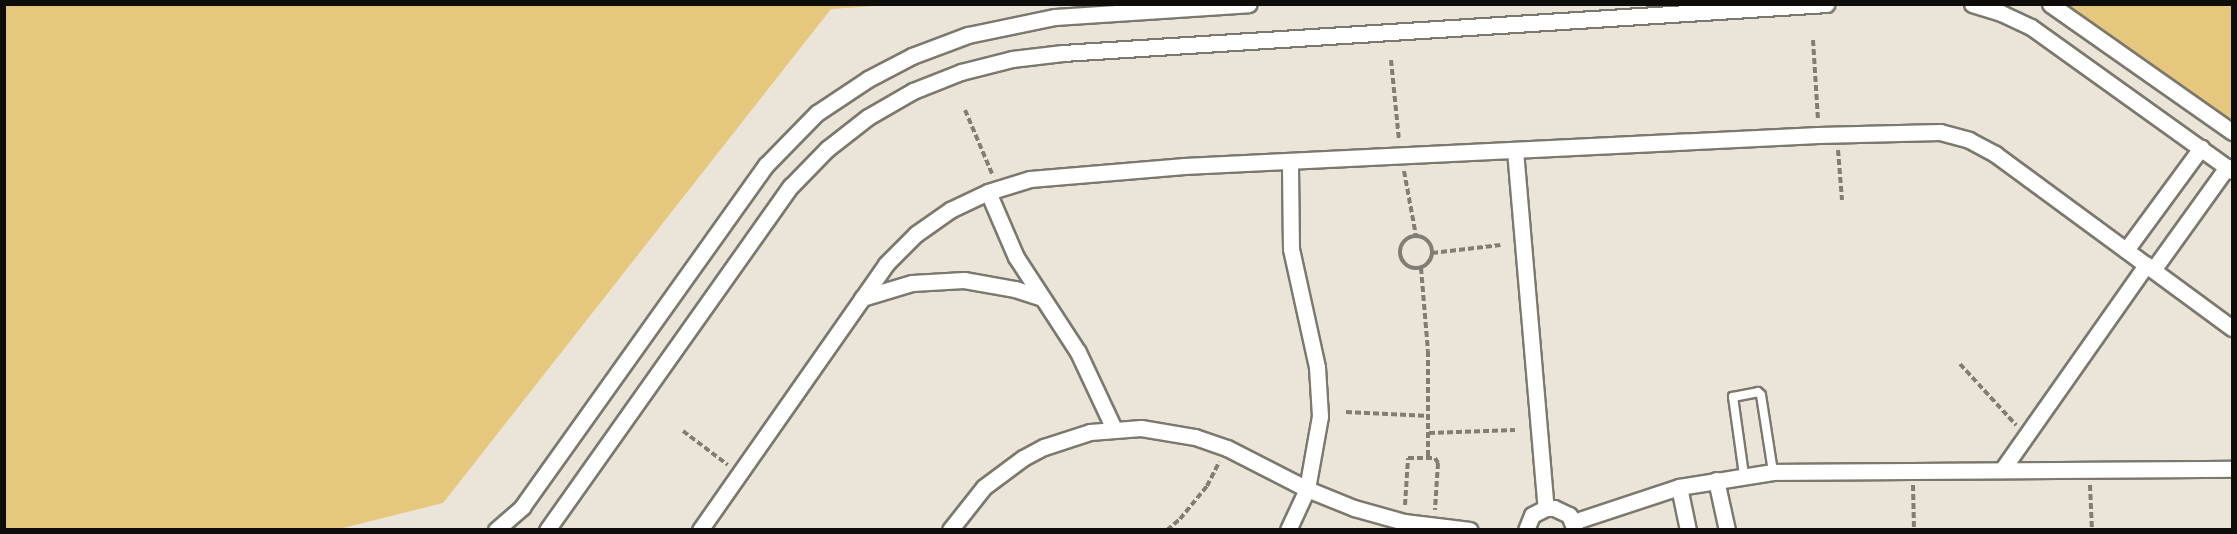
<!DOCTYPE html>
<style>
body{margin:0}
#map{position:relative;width:2237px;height:534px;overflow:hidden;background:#eae5d8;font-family:Arial,sans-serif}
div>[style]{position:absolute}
.green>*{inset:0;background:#e5c87e}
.path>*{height:4px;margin-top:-2px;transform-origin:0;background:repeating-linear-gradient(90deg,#817d74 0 6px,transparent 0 9px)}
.path>.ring{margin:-2px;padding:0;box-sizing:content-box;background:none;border:4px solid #817d74;border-radius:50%}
.roads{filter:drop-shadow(2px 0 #7d786d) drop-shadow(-2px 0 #7d786d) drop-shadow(0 2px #7d786d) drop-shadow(0 -2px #7d786d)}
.lane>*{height:8px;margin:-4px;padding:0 4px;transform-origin:4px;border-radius:4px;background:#fff}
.street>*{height:15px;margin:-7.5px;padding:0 7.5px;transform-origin:7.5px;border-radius:7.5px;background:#fff}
span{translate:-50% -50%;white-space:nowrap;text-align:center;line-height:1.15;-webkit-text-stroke:4.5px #eae5d8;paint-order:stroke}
.frame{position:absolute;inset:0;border:6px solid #0f0d09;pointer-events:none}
</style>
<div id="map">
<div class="green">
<i style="clip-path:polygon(4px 5px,5px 4px,889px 5px,831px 9px,443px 503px,335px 530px,5px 529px)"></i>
<i style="clip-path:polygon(2068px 5px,2232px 5px,2232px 120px)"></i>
</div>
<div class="path">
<i style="left:1813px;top:40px;width:80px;rotate:86.4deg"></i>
<i style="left:1391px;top:60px;width:80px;rotate:84.3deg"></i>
<i style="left:965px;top:110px;width:72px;rotate:67deg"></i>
<i style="left:1838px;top:150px;width:50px;rotate:85.4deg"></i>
<i style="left:1404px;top:171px;width:66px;rotate:79.5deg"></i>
<i class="ring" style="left:1400px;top:236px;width:28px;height:28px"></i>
<i style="left:1432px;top:253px;width:69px;rotate:-6.6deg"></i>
<i style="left:1421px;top:268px;width:83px;rotate:85.2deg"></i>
<i style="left:1428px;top:351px;width:107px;rotate:90deg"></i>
<i style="left:1960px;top:364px;width:83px;rotate:47.4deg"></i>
<i style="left:1346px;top:412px;width:83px;rotate:2.8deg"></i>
<i style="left:683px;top:431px;width:56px;rotate:37.1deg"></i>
<i style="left:1429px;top:433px;width:86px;rotate:-2deg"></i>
<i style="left:1913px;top:485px;width:45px;rotate:88.7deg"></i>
<i style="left:2090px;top:485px;width:45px;rotate:87.5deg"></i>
<i style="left:1405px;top:505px;width:47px;rotate:-86.3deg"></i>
<i style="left:1408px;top:458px;width:27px"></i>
<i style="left:1435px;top:458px;width:6px;rotate:59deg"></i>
<i style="left:1438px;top:463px;width:47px;rotate:93.7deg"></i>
<i style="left:1167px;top:530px;width:17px;rotate:-40deg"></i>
<i style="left:1180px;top:519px;width:43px;rotate:-50.7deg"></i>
<i style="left:1207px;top:486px;width:27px;rotate:-63deg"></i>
</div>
<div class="roads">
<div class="lane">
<i style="left:1744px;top:475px;width:79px;rotate:-98deg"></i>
<i style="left:1733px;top:397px;width:25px;rotate:-11deg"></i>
<i style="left:1758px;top:392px;width:4px;rotate:45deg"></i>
<i style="left:1761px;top:395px;width:78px;rotate:81.1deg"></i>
</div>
<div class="street">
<i style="left:1972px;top:4px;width:30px;rotate:17deg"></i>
<i style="left:2001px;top:13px;width:33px;rotate:25deg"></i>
<i style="left:2031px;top:27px;width:247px;rotate:35.6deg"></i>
<i style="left:2050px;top:4px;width:223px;rotate:35.1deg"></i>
<i style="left:1515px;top:150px;width:359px;rotate:85.1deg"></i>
<i style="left:988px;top:192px;width:71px;rotate:66.7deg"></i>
<i style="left:1016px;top:257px;width:113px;rotate:56.9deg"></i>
<i style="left:1078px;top:352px;width:85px;rotate:64.9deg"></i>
<i style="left:2126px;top:250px;width:127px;rotate:-53.7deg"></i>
<i style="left:2153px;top:270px;width:127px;rotate:-54.3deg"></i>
<i style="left:862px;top:298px;width:52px;rotate:-16.7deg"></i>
<i style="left:912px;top:283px;width:52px;rotate:-3.3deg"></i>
<i style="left:964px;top:280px;width:52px;rotate:10deg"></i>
<i style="left:1015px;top:289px;width:26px;rotate:18deg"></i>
<i style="left:2002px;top:470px;width:251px;rotate:-54.9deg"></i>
<i style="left:1716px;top:480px;width:51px;rotate:77.6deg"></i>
<i style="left:1679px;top:487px;width:44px;rotate:78.2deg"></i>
<i style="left:1573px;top:522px;width:112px;rotate:-18.3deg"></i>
<i style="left:1679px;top:487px;width:95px;rotate:-9.1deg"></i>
<i style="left:1773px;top:472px;width:459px;rotate:-0.4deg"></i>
<i style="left:496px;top:530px;width:35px;rotate:-41deg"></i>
<i style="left:522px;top:507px;width:420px;rotate:-54.5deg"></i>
<i style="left:766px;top:165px;width:73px;rotate:-45.6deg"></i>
<i style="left:817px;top:113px;width:61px;rotate:-33.7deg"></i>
<i style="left:868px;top:79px;width:50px;rotate:-27.6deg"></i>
<i style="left:912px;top:56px;width:60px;rotate:-20.6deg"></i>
<i style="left:968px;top:35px;width:89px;rotate:-11.7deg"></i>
<i style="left:1055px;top:17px;width:194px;rotate:-3.8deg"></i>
<i style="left:547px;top:530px;width:422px;rotate:-54.7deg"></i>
<i style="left:791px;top:186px;width:52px;rotate:-45.8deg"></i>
<i style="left:827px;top:149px;width:52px;rotate:-38deg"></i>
<i style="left:868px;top:117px;width:52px;rotate:-30deg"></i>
<i style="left:913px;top:91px;width:52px;rotate:-21.6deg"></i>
<i style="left:961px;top:72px;width:53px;rotate:-14.3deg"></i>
<i style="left:1012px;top:59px;width:51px;rotate:-6.7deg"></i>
<i style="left:1063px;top:53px;width:765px;rotate:-3.67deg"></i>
<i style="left:700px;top:530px;width:325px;rotate:-55deg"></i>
<i style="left:886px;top:264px;width:42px;rotate:-45deg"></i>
<i style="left:916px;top:234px;width:42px;rotate:-35.2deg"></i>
<i style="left:950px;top:210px;width:42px;rotate:-25.3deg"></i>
<i style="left:988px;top:192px;width:44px;rotate:-17.2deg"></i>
<i style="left:1030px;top:179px;width:155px;rotate:-4.8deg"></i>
<i style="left:1184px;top:166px;width:635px;rotate:-2.8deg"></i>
<i style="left:1818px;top:135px;width:122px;rotate:-1.4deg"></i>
<i style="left:1940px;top:132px;width:30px;rotate:15deg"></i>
<i style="left:1969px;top:140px;width:30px;rotate:28deg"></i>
<i style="left:1995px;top:154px;width:294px;rotate:36.3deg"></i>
<i style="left:950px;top:530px;width:55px;rotate:-51.7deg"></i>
<i style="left:984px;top:487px;width:49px;rotate:-36.6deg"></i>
<i style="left:1023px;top:458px;width:24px;rotate:-28deg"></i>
<i style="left:1044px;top:447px;width:48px;rotate:-18.1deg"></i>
<i style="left:1090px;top:432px;width:51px;rotate:-4.5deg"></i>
<i style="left:1141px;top:428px;width:55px;rotate:9.5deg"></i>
<i style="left:1195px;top:437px;width:34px;rotate:19deg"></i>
<i style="left:1227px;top:448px;width:90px;rotate:27.1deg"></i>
<i style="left:1307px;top:489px;width:51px;rotate:22deg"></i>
<i style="left:1354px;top:508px;width:52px;rotate:15.6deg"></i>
<i style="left:1404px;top:522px;width:66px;rotate:6.9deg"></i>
<i style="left:1288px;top:530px;width:45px;rotate:-65.1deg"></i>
<i style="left:1307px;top:489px;width:74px;rotate:-79.9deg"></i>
<i style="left:1320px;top:416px;width:49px;rotate:-93.5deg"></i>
<i style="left:1317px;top:367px;width:121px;rotate:-102.4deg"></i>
<i style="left:1291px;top:249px;width:88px;rotate:-90.7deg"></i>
<i style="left:1526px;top:530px;width:16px;rotate:-68deg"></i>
<i style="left:1532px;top:515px;width:16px;rotate:-27deg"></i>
<i style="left:1546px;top:508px;width:8px"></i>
<i style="left:1554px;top:508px;width:17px;rotate:25deg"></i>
<i style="left:1569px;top:515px;width:16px;rotate:68deg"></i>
</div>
</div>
<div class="frame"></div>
</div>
